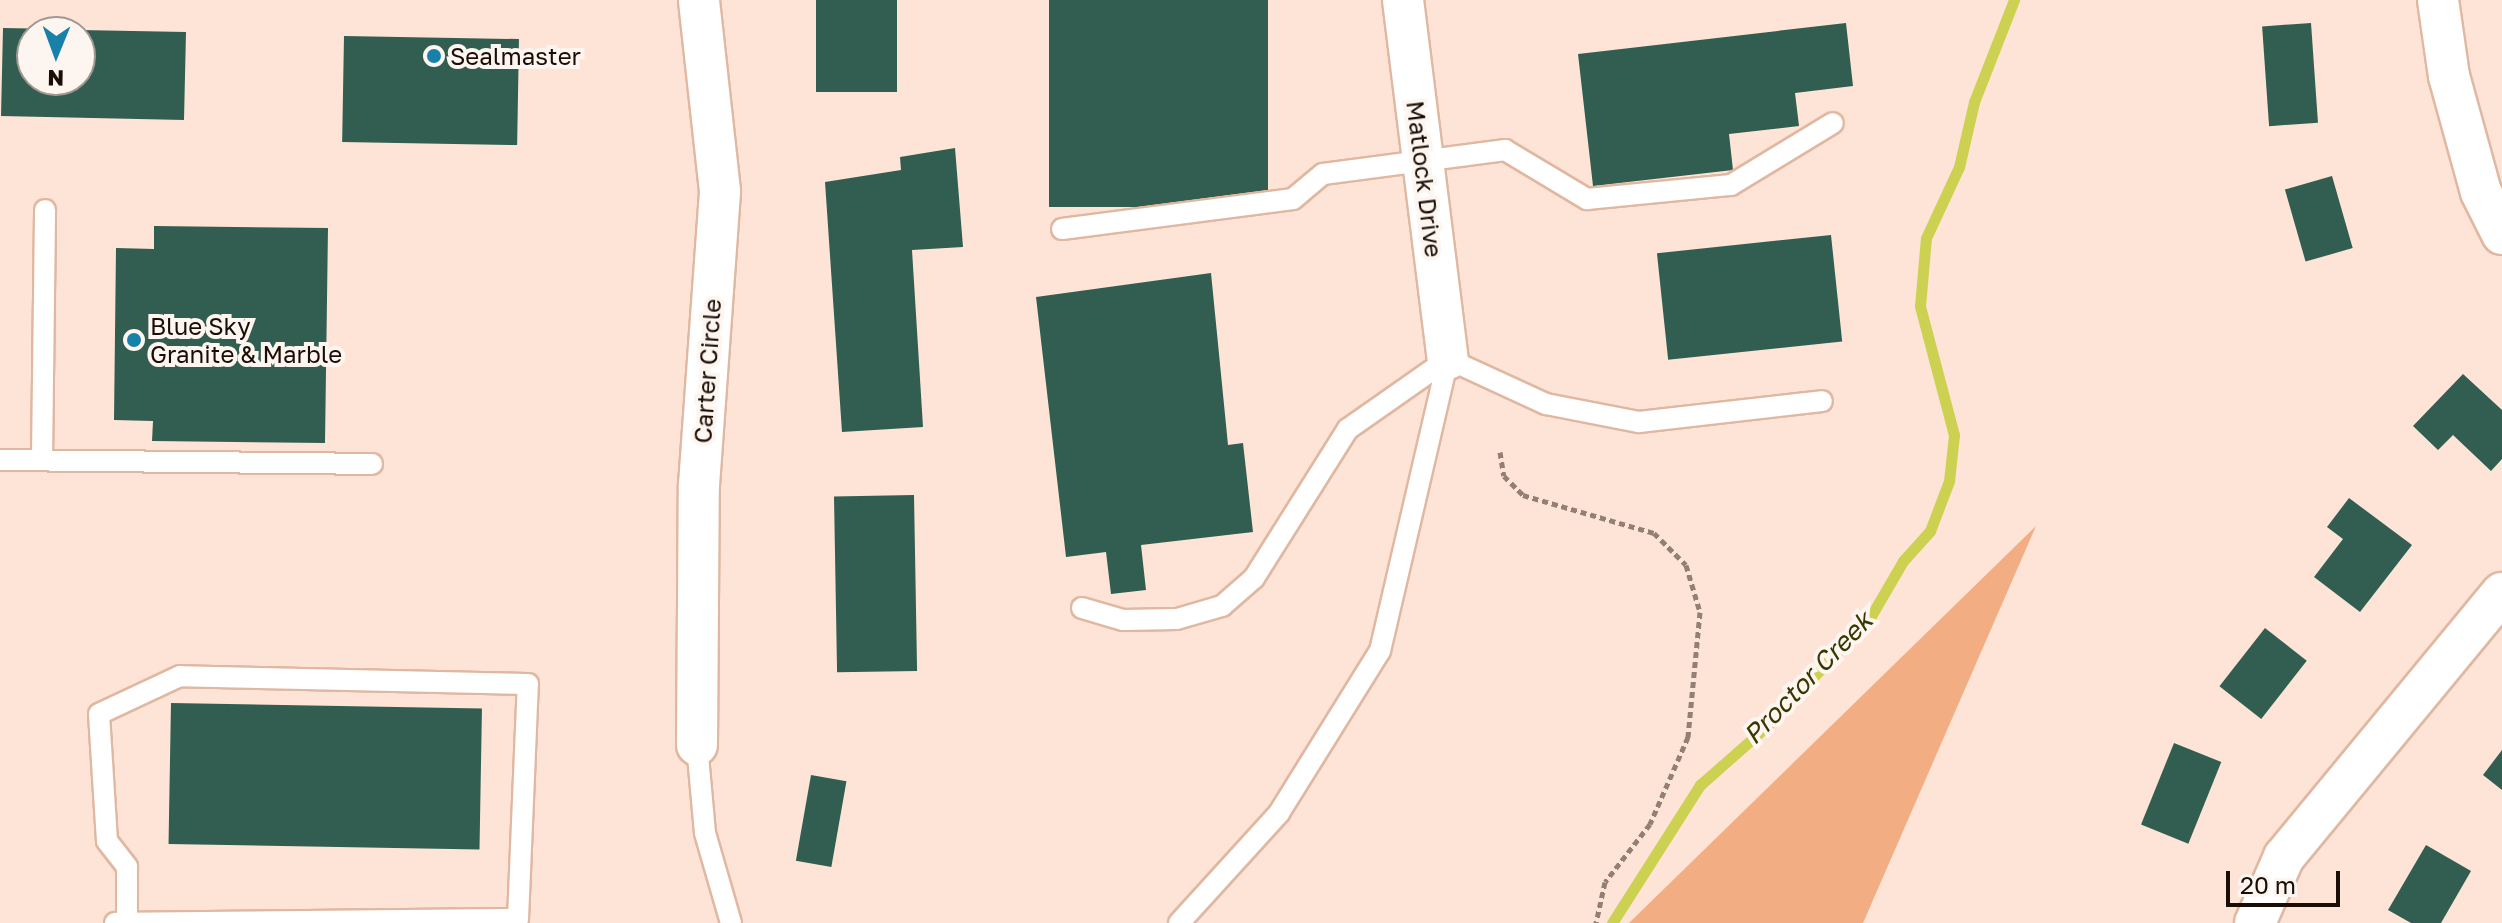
<!DOCTYPE html>
<style>
body{margin:0}
#map{position:relative;width:2502px;height:923px;overflow:hidden;background:#fde4d6;font-family:"Golos Text",sans-serif}
div>[style]{position:absolute}
.green>*{inset:0;background:#f3ad83}
.stream>*{height:11px;margin:-5.5px;padding:0 5.5px;transform-origin:5.5px;border-radius:5.5px;background:#ccd151}
.building>*{inset:0;background:#315e50;transform-origin:0 0}
.path>*{height:5px;margin-top:-2.5px;transform-origin:0;background:repeating-linear-gradient(90deg,#937f74 0 6px,transparent 0 10px)}
.roads{filter:drop-shadow(2px 0 #e0b8a2) drop-shadow(-2px 0 #e0b8a2) drop-shadow(0 2px #e0b8a2) drop-shadow(0 -2px #e0b8a2)}
.lane>*{height:20px;margin:-10px;padding:0 10px;transform-origin:10px;border-radius:10px;background:#fff}
.street>*{height:40px;margin:-20px;padding:0 20px;transform-origin:20px;border-radius:20px;background:#fff}
.dots>*{width:22px;height:22px;translate:-50% -50%;box-sizing:border-box;border:4px solid #fdf5f0;border-radius:50%}
span{translate:-50% -50%;white-space:nowrap;text-align:center;line-height:1.15;-webkit-text-stroke:8px #fdf5f0;paint-order:stroke}
.poi-label{font-size:24px;color:#1a0d05}
.left{translate:0 -50%;text-align:left}
.street-label{font-size:24px;color:#1a0d05}
.water-label{font-size:26px;color:#373801;font-style:italic}
.north{position:absolute;left:16px;top:16px;width:80px;height:80px;box-sizing:border-box;background:#fdf5f0;border:2px solid #a29892;border-radius:50%;rotate:181deg;font-size:22px;font-weight:700;line-height:32px;text-align:center;color:#1a0d05}
.north::after{content:'';display:block;margin:auto;width:28px;height:36px;background:#1881aa;clip-path:polygon(50% 0,100% 100%,50% 72%,0 100%)}
.scale{position:absolute;left:2226px;top:871px;width:114px;height:36px;box-sizing:border-box;border:4px solid #1a0d05;border-top:0;padding-left:10px;font-size:24px;line-height:28px;white-space:nowrap;color:#1a0d05;-webkit-text-stroke:6px #fdf5f0;paint-order:stroke}
</style>
<div id="map">
<div class="green">
<i style="clip-path:polygon(2036px 526px,1863px 923px,1629px 923px)"></i>
</div>
<div class="stream">
<i style="left:1612px;top:923px;width:164px;rotate:-57.5deg"></i>
<i style="left:1700px;top:785px;width:91px;rotate:-41.4deg"></i>
<i style="left:1768px;top:725px;width:150px;rotate:-46.6deg"></i>
<i style="left:1871px;top:616px;width:64px;rotate:-59.8deg"></i>
<i style="left:1903px;top:561px;width:40px;rotate:-48deg"></i>
<i style="left:1930px;top:531px;width:53px;rotate:-69.2deg"></i>
<i style="left:1949px;top:481px;width:46px;rotate:-83.8deg"></i>
<i style="left:1954px;top:435px;width:133px;rotate:-104.8deg"></i>
<i style="left:1920px;top:306px;width:68px;rotate:-85deg"></i>
<i style="left:1926px;top:238px;width:78px;rotate:-65.1deg"></i>
<i style="left:1959px;top:167px;width:67px;rotate:-77deg"></i>
<i style="left:1974px;top:102px;width:110px;rotate:-68.6deg"></i>
</div>
<div class="building">
<i style="left:816px;top:0;width:81px;height:92px"></i>
<i style="left:1049px;top:0;width:219px;height:207px"></i>
<i style="clip-path:polygon(1846px 23px,1853px 86px,1795px 93px,1799px 126px,1729px 134px,1733px 170px,1593px 186px,1578px 54px)"></i>
<i style="left:2311px;top:23px;width:100px;height:49px;rotate:86deg"></i>
<i style="clip-path:polygon(3px 28px,59px 29px,32px 32px,32px 80px,80px 80px,80px 30px,186px 32px,184px 120px,1px 116px)"></i>
<i style="left:344px;top:36px;width:175px;height:106px;rotate:1deg"></i>
<i style="clip-path:polygon(955px 148px,963px 247px,912px 250px,923px 427px,842px 432px,825px 182px,901px 170px,900px 157px)"></i>
<i style="left:2332px;top:176px;width:75px;height:49px;rotate:74deg"></i>
<i style="clip-path:polygon(154px 226px,328px 228px,325px 443px,152px 441px,153px 421px,114px 420px,116px 248px,154px 249px)"></i>
<i style="left:1831px;top:235px;width:107px;height:175px;rotate:84deg"></i>
<i style="clip-path:polygon(1211px 273px,1228px 445px,1243px 443px,1253px 532px,1141px 545px,1146px 590px,1111px 594px,1106px 552px,1066px 557px,1036px 297px)"></i>
<i style="clip-path:polygon(2463px 374px,2502px 410px,2502px 459px,2491px 471px,2453px 435px,2438px 450px,2413px 426px)"></i>
<i style="left:914px;top:495px;width:176px;height:80px;rotate:89deg"></i>
<i style="clip-path:polygon(2349px 498px,2412px 545px,2360px 612px,2314px 577px,2343px 539px,2327px 527px)"></i>
<i style="left:2265px;top:628px;width:53px;height:74px;rotate:38deg"></i>
<i style="left:171px;top:703px;width:311px;height:141px;rotate:1deg"></i>
<i style="left:2174px;top:743px;width:51px;height:88px;rotate:22deg"></i>
<i style="clip-path:polygon(2502px 750px,2502px 790px,2483px 775px)"></i>
<i style="left:811px;top:775px;width:36px;height:87px;rotate:10deg"></i>
<i style="clip-path:polygon(2426px 845px,2471px 871px,2441px 923px,2411px 923px,2388px 910px)"></i>
</div>
<div class="path">
<i style="left:1500px;top:452px;width:24px;rotate:81deg"></i>
<i style="left:1504px;top:476px;width:27px;rotate:45deg"></i>
<i style="left:1523px;top:495px;width:136px;rotate:16.2deg"></i>
<i style="left:1654px;top:533px;width:45px;rotate:45deg"></i>
<i style="left:1686px;top:565px;width:49px;rotate:73.4deg"></i>
<i style="left:1700px;top:612px;width:126px;rotate:95.5deg"></i>
<i style="left:1688px;top:737px;width:95px;rotate:113.6deg"></i>
<i style="left:1650px;top:824px;width:73px;rotate:127.8deg"></i>
<i style="left:1605px;top:882px;width:42px;rotate:102.4deg"></i>
</div>
<div class="roads">
<div class="lane">
<i style="left:1062px;top:229px;width:233px;rotate:-7.4deg"></i>
<i style="left:1293px;top:199px;width:39px;rotate:-40deg"></i>
<i style="left:1323px;top:174px;width:184px;rotate:-7.5deg"></i>
<i style="left:1505px;top:150px;width:96px;rotate:30.9deg"></i>
<i style="left:1587px;top:199px;width:145px;rotate:-5.6deg"></i>
<i style="left:1731px;top:185px;width:119px;rotate:-31.3deg"></i>
<i style="left:1448px;top:359px;width:108px;rotate:24.7deg"></i>
<i style="left:1546px;top:404px;width:95px;rotate:11deg"></i>
<i style="left:1639px;top:422px;width:184px;rotate:-6.5deg"></i>
<i style="left:0;top:460px;width:372px;rotate:0.6deg"></i>
<i style="left:42px;top:460px;width:250px;rotate:-89.3deg"></i>
<i style="left:1082px;top:608px;width:43px;rotate:16.3deg"></i>
<i style="left:1123px;top:620px;width:54px;rotate:-1.1deg"></i>
<i style="left:1177px;top:619px;width:47px;rotate:-16.1deg"></i>
<i style="left:1222px;top:606px;width:43px;rotate:-41.2deg"></i>
<i style="left:1254px;top:578px;width:176px;rotate:-57.8deg"></i>
<i style="left:1348px;top:429px;width:122px;rotate:-35deg"></i>
<i style="left:697px;top:745px;width:88px;rotate:84.8deg"></i>
<i style="left:705px;top:833px;width:94px;rotate:73.9deg"></i>
<i style="left:115px;top:923px;width:403px;rotate:-0.6deg"></i>
<i style="left:518px;top:919px;width:235px;rotate:-87.6deg"></i>
<i style="left:528px;top:684px;width:348px;rotate:-178.7deg"></i>
<i style="left:180px;top:676px;width:89px;rotate:154.9deg"></i>
<i style="left:99px;top:714px;width:127px;rotate:86.4deg"></i>
<i style="left:107px;top:841px;width:33px;rotate:52deg"></i>
<i style="left:127px;top:867px;width:53px;rotate:90deg"></i>
<i style="left:1179px;top:923px;width:149px;rotate:-47.7deg"></i>
<i style="left:1279px;top:813px;width:191px;rotate:-58.1deg"></i>
<i style="left:1380px;top:651px;width:300px;rotate:-76.9deg"></i>
</div>
<div class="street">
<i style="left:1403px;top:0;width:362px;rotate:82.9deg"></i>
<i style="left:2438px;top:0;width:77px;rotate:81.8deg"></i>
<i style="left:2449px;top:76px;width:120px;rotate:74.6deg"></i>
<i style="left:2481px;top:192px;width:47px;rotate:63.4deg"></i>
<i style="left:697px;top:745px;width:260px;rotate:-89.6deg"></i>
<i style="left:699px;top:485px;width:295px;rotate:-85.9deg"></i>
<i style="left:720px;top:191px;width:192px;rotate:-96.3deg"></i>
<i style="left:2255px;top:923px;width:72px;rotate:-66.3deg"></i>
<i style="left:2284px;top:857px;width:342px;rotate:-50.5deg"></i>
</div>
</div>
<div class="dots">
<i style="left:434px;top:56px;background:#1881aa"></i>
<i style="left:134px;top:340px;background:#1881aa"></i>
</div>
<div class="poi-label">
<span class="left" style="left:450px;top:56px">Sealmaster</span>
<span class="left" style="left:150px;top:340px">Blue Sky<br>Granite &amp; Marble</span>
</div>
<div class="street-label">
<span style="left:1425px;top:179px;rotate:83deg">Matlock Drive</span>
<span style="left:707px;top:371px;rotate:-86deg">Carter Circle</span>
</div>
<div class="water-label">
<span style="left:1808px;top:678px;rotate:-46deg">Proctor Creek</span>
</div>
<div class="north">N</div>
<div class="scale">20 m</div>
</div>
